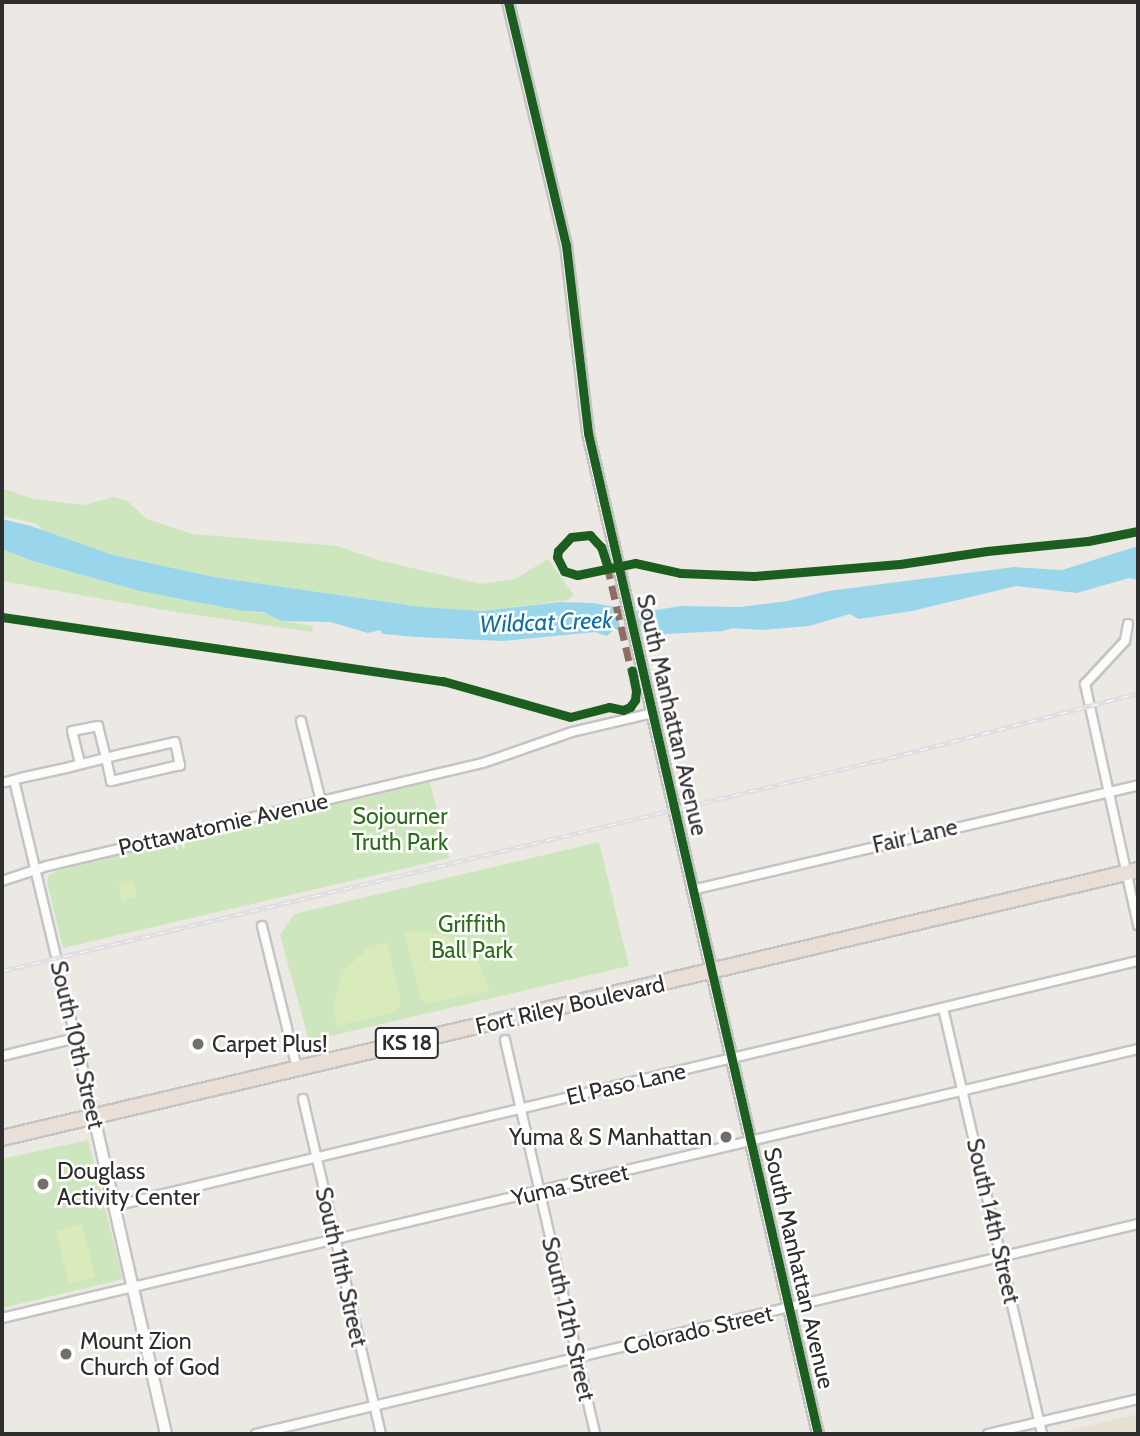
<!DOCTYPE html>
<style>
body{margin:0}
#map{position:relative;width:1140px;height:1436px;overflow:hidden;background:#ece8e4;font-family:Cabin,sans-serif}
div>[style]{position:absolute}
.education>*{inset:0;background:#e6e0d3}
.green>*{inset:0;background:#cee6be}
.pitch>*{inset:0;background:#d9eabb;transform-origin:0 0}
.water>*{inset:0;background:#99d6ec}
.pier>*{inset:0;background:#ece8e4}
.roads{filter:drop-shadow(2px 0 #c5c4c5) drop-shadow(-2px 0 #c5c4c5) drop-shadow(0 2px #c5c4c5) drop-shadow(0 -2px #c5c4c5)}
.street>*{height:8px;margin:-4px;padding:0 4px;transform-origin:4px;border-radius:4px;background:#fcfcfb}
.secondary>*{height:10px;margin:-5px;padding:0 5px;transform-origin:5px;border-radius:5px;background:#fcfcfb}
.highway>*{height:14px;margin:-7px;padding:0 7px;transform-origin:7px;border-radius:7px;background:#eadfd6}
.rail>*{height:5px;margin-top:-2.5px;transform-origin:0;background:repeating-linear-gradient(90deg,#fff 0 8px,#dfdfe1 0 16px);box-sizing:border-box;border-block:2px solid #dfdfe1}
.quiet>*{height:7px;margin-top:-3.5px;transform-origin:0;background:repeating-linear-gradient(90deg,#8d6e63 0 14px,transparent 0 21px)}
.cycleway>*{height:9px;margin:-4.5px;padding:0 4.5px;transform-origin:4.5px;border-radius:4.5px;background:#1b5e20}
.dots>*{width:19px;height:19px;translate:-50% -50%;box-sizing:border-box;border:4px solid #fff;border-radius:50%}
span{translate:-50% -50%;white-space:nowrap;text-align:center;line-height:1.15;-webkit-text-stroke:5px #fff;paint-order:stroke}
.shield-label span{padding:2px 5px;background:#fff;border:2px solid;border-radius:5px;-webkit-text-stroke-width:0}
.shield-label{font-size:21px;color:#2e2e2e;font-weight:700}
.street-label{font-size:23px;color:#2e2e2e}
.park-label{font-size:23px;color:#2c6e1b}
.poi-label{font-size:23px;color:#2e2e2e}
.left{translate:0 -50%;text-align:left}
.right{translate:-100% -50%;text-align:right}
.water-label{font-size:24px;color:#0d6fa3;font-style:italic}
.frame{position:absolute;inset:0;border:4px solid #2e2e2e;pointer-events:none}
</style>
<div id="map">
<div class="education">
<i style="clip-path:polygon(1138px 1414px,1138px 1434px,1058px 1434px,1058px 1433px)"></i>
</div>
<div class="green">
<i style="clip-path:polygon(2px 488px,33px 499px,84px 505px,114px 497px,126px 500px,147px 519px,192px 534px,337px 546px,378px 560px,481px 584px,515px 579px,548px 559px,574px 595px,568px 600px,483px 611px,422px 607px,214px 577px,113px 555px,48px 534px,35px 523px,2px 516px)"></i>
<i style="clip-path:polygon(2px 549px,36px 562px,140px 591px,269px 614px,282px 621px,313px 626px,312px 632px,170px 611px,2px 581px)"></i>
<i style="clip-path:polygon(430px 782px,449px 858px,63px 948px,47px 882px,49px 875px,58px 870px)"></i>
<i style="clip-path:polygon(599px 842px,629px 966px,309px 1041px,280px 935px,294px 914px)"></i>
<i style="clip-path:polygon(88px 1140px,123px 1279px,2px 1308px,2px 1159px)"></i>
</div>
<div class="pitch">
<i style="left:133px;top:881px;width:17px;height:15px;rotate:77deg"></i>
<i style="clip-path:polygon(419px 931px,441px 934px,460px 943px,475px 956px,490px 990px,428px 1004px,421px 1000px,404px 932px)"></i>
<i style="clip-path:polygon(387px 942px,401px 1003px,396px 1012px,336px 1026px,334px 1002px,343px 972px,367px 949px)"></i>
<i style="left:82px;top:1224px;width:55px;height:27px;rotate:76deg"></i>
</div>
<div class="water">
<i style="clip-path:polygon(2px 519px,31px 526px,113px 555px,214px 577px,422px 607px,483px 611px,560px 602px,593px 603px,643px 612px,681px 606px,740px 607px,788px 601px,828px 591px,1014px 567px,1062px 570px,1138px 546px,1138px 580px,1129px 578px,1077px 593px,1016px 586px,912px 611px,859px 619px,850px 614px,809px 626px,761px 630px,733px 628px,723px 631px,645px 635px,615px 629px,607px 636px,595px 632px,503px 641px,417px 637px,383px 634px,380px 630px,368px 633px,330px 622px,282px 621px,263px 612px,238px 610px,140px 591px,36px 562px,2px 549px)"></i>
</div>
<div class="pier">
<i style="clip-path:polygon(615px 604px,636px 608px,643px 638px,622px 636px)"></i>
</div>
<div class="roads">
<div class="street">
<i style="left:1128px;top:624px;width:17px;rotate:100deg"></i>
<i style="left:1125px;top:641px;width:59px;rotate:132.9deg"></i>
<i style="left:1085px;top:684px;width:247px;rotate:77.6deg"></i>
<i style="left:301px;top:721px;width:82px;rotate:76deg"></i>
<i style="left:14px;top:780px;width:346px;rotate:76.6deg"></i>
<i style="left:2px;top:783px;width:24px;rotate:-15deg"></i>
<i style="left:25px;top:777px;width:42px;rotate:-12.4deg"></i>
<i style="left:66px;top:768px;width:58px;rotate:-14deg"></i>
<i style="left:122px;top:754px;width:54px;rotate:-12.8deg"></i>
<i style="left:175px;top:742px;width:24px;rotate:78deg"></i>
<i style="left:180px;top:765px;width:71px;rotate:166.9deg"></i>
<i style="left:111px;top:781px;width:24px;rotate:-102deg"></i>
<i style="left:106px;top:758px;width:33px;rotate:-104deg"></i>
<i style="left:98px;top:726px;width:26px;rotate:169deg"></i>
<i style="left:72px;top:731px;width:34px;rotate:76deg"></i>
<i style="left:2px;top:881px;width:47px;rotate:-18.4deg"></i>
<i style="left:47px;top:866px;width:448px;rotate:-13.3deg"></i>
<i style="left:483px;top:763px;width:94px;rotate:-19.2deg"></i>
<i style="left:572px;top:732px;width:83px;rotate:-13.2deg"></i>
<i style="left:692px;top:890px;width:458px;rotate:-13.2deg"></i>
<i style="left:262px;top:926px;width:146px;rotate:76.2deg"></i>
<i style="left:943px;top:1008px;width:437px;rotate:76.9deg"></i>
<i style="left:505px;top:1040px;width:404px;rotate:77.1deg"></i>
<i style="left:2px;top:1056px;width:76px;rotate:-13.7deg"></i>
<i style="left:303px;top:1099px;width:344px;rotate:76.9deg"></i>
<i style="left:114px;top:1206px;width:1053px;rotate:-13.46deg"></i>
<i style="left:2px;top:1318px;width:1167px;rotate:-13.32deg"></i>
<i style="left:256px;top:1434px;width:907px;rotate:-13.39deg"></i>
<i style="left:988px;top:1434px;width:154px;rotate:-13.1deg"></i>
</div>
<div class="secondary">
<i style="left:508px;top:2px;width:250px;rotate:76.6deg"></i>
<i style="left:566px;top:245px;width:189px;rotate:83.3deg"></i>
<i style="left:588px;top:433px;width:1027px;rotate:77.06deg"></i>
<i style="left:94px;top:1117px;width:325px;rotate:77.2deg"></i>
</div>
<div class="highway">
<i style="left:2px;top:1138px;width:1167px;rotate:-13.27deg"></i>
</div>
</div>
<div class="rail">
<i style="left:2px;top:971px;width:912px;rotate:-13.5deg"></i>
<i style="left:889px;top:758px;width:257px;rotate:-14.6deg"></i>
</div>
<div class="quiet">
<i style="left:607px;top:565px;width:112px;rotate:77.1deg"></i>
</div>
<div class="cycleway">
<i style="left:508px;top:2px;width:250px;rotate:76.6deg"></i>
<i style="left:566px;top:245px;width:189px;rotate:83.3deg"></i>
<i style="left:588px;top:433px;width:1027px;rotate:77.06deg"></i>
<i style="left:608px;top:568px;width:22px;rotate:-108deg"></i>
<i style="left:601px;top:547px;width:16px;rotate:-133deg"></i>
<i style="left:590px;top:535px;width:19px;rotate:174deg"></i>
<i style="left:571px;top:537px;width:19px;rotate:133deg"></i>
<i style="left:558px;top:551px;width:6px;rotate:99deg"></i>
<i style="left:557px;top:557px;width:16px;rotate:63deg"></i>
<i style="left:564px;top:571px;width:14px;rotate:17deg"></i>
<i style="left:577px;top:575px;width:59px;rotate:-11.7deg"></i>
<i style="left:635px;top:563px;width:46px;rotate:12.5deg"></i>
<i style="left:680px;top:573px;width:74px;rotate:2.3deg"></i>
<i style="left:754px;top:576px;width:146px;rotate:-4.7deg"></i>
<i style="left:900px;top:564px;width:88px;rotate:-8.5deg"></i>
<i style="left:987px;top:551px;width:101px;rotate:-5.7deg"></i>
<i style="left:1088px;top:541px;width:51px;rotate:-11.3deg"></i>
<i style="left:2px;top:617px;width:446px;rotate:8.3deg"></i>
<i style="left:443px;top:681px;width:132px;rotate:15.8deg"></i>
<i style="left:570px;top:717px;width:40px;rotate:-14.4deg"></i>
<i style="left:609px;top:707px;width:14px;rotate:12deg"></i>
<i style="left:623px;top:710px;width:8px;rotate:-23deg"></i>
<i style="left:630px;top:707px;width:9px;rotate:-54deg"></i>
<i style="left:635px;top:700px;width:9px;rotate:-84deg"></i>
<i style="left:636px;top:691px;width:21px;rotate:-101deg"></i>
</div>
<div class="dots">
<i style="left:198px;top:1044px;background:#706f6e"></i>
<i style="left:726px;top:1137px;background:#706f6e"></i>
<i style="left:43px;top:1184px;background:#706f6e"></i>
<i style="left:66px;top:1354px;background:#706f6e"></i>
</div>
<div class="shield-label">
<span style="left:407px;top:1043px">KS 18</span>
</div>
<div class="street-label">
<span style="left:672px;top:715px;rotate:77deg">South Manhattan Avenue</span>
<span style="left:223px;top:824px;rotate:-13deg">Pottawatomie Avenue</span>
<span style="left:915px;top:836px;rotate:-13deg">Fair Lane</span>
<span style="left:570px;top:1005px;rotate:-13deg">Fort Riley Boulevard</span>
<span style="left:77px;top:1045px;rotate:77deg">South 10th Street</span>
<span style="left:626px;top:1084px;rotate:-13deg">El Paso Lane</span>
<span style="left:570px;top:1185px;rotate:-13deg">Yuma Street</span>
<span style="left:993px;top:1221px;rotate:77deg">South 14th Street</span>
<span style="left:341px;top:1267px;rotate:77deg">South 11th Street</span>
<span style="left:799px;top:1268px;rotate:77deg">South Manhattan Avenue</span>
<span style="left:568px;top:1319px;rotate:77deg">South 12th Street</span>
<span style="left:698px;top:1330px;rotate:-13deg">Colorado Street</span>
</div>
<div class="park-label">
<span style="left:400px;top:829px">Sojourner<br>Truth Park</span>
<span style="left:472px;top:937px">Griffith<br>Ball Park</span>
</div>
<div class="poi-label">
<span class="left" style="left:212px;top:1044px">Carpet Plus!</span>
<span class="right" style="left:712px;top:1137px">Yuma &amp; S Manhattan</span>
<span class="left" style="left:57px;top:1184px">Douglass<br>Activity Center</span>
<span class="left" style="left:80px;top:1354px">Mount Zion<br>Church of God</span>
</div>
<div class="water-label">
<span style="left:546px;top:622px;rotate:-2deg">Wildcat Creek</span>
</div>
<div class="frame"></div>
</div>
